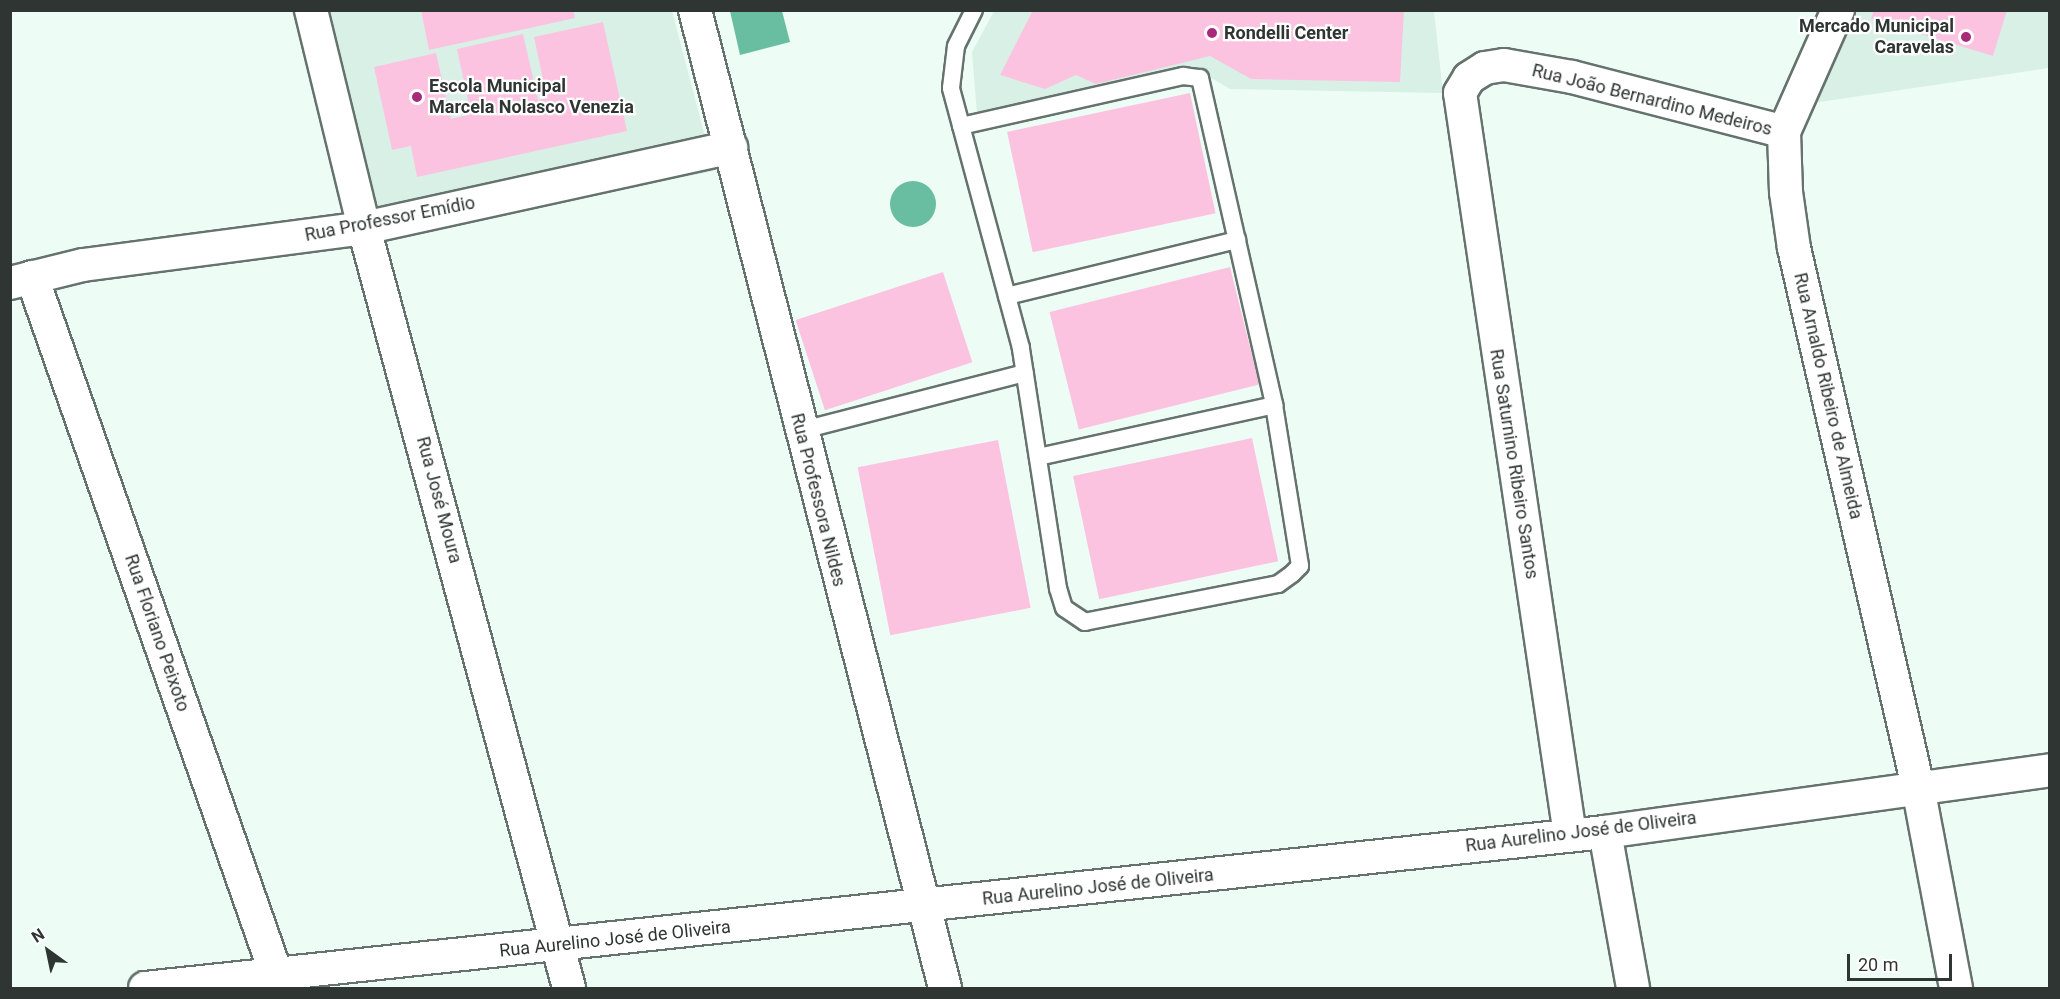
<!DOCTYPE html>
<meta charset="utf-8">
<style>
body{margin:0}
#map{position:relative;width:2060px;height:999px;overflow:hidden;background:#edfdf6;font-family:Roboto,sans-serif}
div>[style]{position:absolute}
.built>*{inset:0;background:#d9f0e6}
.water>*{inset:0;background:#69bda0}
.round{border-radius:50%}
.building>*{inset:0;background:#fcc3e0;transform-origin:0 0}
.roads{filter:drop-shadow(2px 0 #65726d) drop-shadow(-2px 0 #65726d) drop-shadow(0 2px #65726d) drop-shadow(0 -2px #65726d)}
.service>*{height:16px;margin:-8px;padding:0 8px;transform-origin:8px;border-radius:8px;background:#fff}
.minor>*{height:32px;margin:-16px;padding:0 16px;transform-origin:16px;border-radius:16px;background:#fff}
.dots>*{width:16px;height:16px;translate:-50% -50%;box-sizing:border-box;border:3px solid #fff;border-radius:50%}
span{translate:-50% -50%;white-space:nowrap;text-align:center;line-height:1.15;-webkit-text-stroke:4.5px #fff;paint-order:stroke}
.poi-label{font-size:18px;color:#2f3532;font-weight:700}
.right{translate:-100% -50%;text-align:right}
.left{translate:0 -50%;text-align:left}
.street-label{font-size:18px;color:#2f3532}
.frame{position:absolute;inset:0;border:12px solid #2f3532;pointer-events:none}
.north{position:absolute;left:18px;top:921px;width:60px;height:60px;-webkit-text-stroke:4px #fff;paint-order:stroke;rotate:327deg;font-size:16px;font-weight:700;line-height:24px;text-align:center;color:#2f3532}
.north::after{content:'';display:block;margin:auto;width:21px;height:27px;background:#2f3532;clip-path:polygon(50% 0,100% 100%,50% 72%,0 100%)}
.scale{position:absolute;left:1847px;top:954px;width:105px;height:27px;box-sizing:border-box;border:3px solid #2f3532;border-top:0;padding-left:8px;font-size:18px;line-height:21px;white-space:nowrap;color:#2f3532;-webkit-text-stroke:4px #fff;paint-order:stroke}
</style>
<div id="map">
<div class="built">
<i style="clip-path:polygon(327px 11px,672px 11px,714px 171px,386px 237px)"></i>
<i style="clip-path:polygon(994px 11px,1434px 11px,1443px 93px,1230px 89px,1191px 66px,977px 114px,972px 52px)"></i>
<i style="clip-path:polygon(1850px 11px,2049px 11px,2049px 68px,1813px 103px)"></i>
</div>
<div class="water">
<i style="clip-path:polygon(730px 11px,782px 11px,790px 42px,740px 55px)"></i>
<i class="round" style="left:890px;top:181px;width:46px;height:46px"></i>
</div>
<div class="building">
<i style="clip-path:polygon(421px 10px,573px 10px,575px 18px,429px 50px)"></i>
<i style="clip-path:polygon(1033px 10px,1404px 10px,1400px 82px,1251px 79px,1210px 56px,1096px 84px,1076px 75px,1045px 89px,1000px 75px)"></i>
<i style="clip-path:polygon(1874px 10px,2007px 10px,1993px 56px,1871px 19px)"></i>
<i style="clip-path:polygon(603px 22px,627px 131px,417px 177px,411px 146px,392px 150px,374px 67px,436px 53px,451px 119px,471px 114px,457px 49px,523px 34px,538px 100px,547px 98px,534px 37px)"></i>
<i style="left:1190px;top:93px;width:123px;height:187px;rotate:78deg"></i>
<i style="left:1230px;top:267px;width:121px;height:186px;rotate:76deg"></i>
<i style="left:943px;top:272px;width:95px;height:155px;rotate:72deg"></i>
<i style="left:1252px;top:438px;width:126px;height:183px;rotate:78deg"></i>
<i style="left:998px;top:440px;width:171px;height:143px;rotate:79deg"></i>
</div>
<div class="roads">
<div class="service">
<i style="left:961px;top:126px;width:228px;rotate:-12.7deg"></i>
<i style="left:1183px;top:76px;width:17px;rotate:7deg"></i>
<i style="left:1200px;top:78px;width:335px;rotate:77.2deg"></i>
<i style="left:1274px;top:405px;width:163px;rotate:80.8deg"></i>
<i style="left:1300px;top:566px;width:11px;rotate:135deg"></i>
<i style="left:1292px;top:574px;width:17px;rotate:144deg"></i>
<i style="left:1278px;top:584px;width:197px;rotate:168.9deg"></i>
<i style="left:1085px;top:622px;width:25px;rotate:-146deg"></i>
<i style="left:1064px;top:608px;width:21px;rotate:-107deg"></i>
<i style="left:1058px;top:588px;width:243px;rotate:-98.8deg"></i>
<i style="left:1021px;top:348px;width:269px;rotate:-105.1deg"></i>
<i style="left:951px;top:88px;width:42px;rotate:-83.2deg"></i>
<i style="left:956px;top:46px;width:40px;rotate:-63.4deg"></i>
<i style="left:1007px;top:296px;width:237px;rotate:-13.7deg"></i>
<i style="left:799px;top:431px;width:233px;rotate:-14.4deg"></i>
<i style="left:1038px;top:457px;width:242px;rotate:-12.4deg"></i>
</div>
<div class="minor">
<i style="left:311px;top:10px;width:224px;rotate:76.3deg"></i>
<i style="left:364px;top:228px;width:787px;rotate:74.9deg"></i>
<i style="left:695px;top:10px;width:1009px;rotate:75.66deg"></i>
<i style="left:1838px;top:10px;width:133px;rotate:113.9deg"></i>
<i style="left:1784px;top:132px;width:60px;rotate:88.1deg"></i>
<i style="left:1786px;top:192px;width:57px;rotate:81.9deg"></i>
<i style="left:1794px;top:248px;width:553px;rotate:77.04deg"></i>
<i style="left:1918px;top:787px;width:205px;rotate:79.3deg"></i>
<i style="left:32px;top:277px;width:753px;rotate:70.7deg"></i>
<i style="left:10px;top:283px;width:75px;rotate:-13.9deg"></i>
<i style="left:83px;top:265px;width:283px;rotate:-7.5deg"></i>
<i style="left:364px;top:228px;width:376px;rotate:-12.4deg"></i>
<i style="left:1605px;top:832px;width:158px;rotate:79.8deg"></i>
<i style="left:1570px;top:835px;width:750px;rotate:-98.43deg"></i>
<i style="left:1460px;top:93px;width:17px;rotate:-59deg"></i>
<i style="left:1469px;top:78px;width:19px;rotate:-32deg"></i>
<i style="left:1485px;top:68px;width:19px;rotate:-9deg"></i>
<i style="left:1504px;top:65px;width:69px;rotate:10deg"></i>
<i style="left:1572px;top:77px;width:219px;rotate:14.5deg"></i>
<i style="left:145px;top:988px;width:1468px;rotate:-6.1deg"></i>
<i style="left:1605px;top:832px;width:449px;rotate:-7.9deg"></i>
</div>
</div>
<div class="dots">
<i style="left:1212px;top:33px;background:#a82a7a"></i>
<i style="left:1966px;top:37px;background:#a82a7a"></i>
<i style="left:417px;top:97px;background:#a82a7a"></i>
</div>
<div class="poi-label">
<span class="right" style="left:1954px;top:37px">Mercado Municipal<br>Caravelas</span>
<span class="left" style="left:1224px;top:33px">Rondelli Center</span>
<span class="left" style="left:429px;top:97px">Escola Municipal<br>Marcela Nolasco Venezia</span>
</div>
<div class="street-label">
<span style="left:1652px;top:100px;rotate:14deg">Rua João Bernardino Medeiros</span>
<span style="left:390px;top:219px;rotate:-11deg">Rua Professor Emídio</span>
<span style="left:1828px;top:396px;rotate:77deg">Rua Arnaldo Ribeiro de Almeida</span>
<span style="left:1514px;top:464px;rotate:81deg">Rua Saturnino Ribeiro Santos</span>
<span style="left:439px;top:500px;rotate:75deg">Rua José Moura</span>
<span style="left:818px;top:500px;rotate:76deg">Rua Professora Nildes</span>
<span style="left:157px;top:633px;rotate:71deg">Rua Floriano Peixoto</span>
<span style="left:1581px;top:832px;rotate:-7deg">Rua Aurelino José de Oliveira</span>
<span style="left:1098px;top:887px;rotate:-6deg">Rua Aurelino José de Oliveira</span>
<span style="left:615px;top:939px;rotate:-6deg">Rua Aurelino José de Oliveira</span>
</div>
<div class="frame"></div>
<div class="north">N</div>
<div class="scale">20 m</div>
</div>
